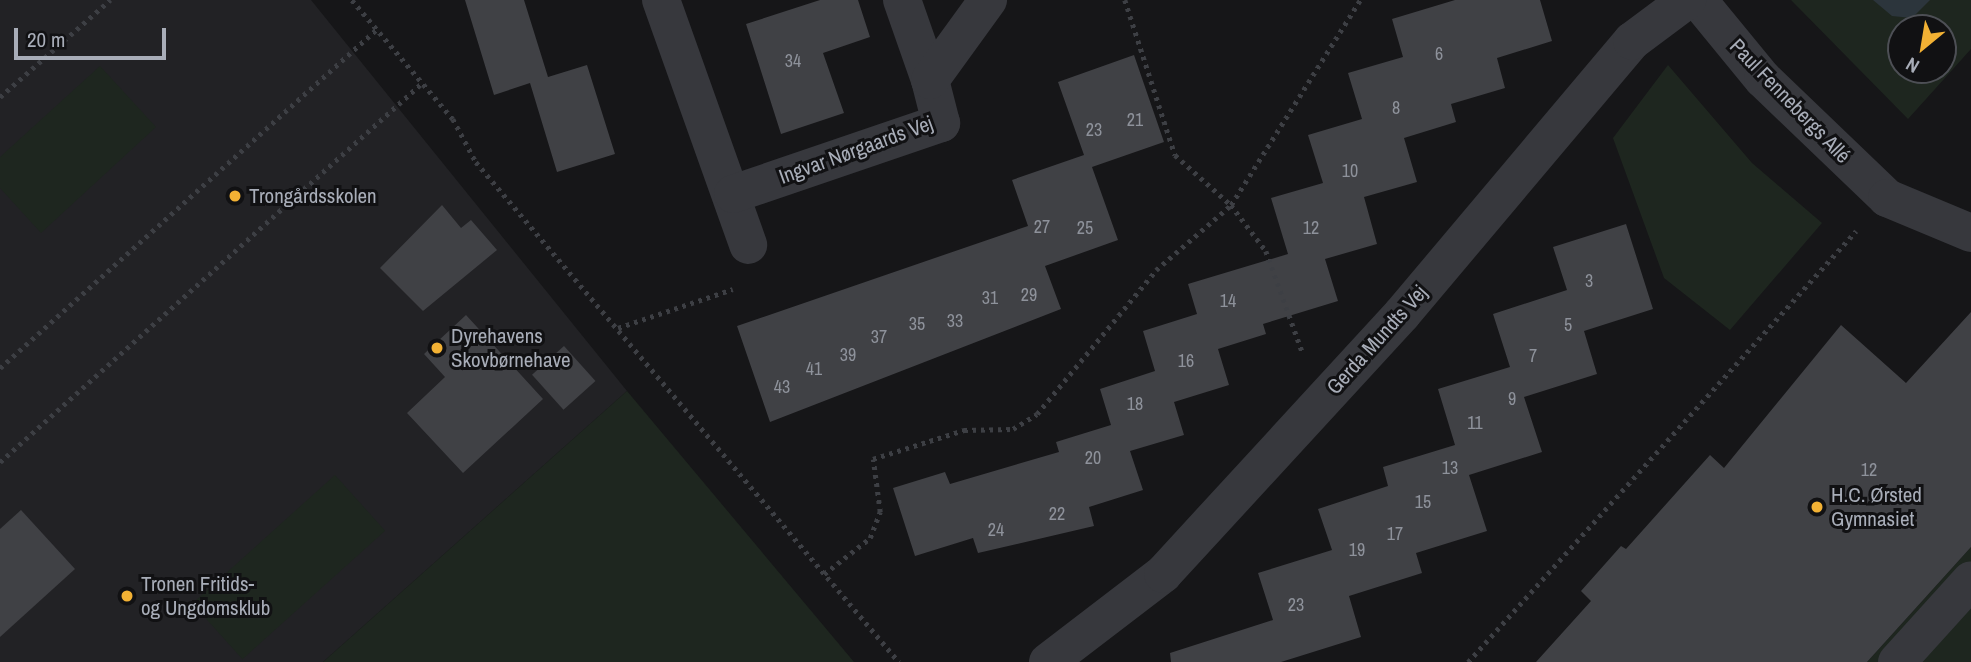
<!DOCTYPE html>
<meta charset="utf-8">
<style>
body{margin:0}
#map{position:relative;width:1971px;height:662px;overflow:hidden;background:#161618;font-family:"Archivo Narrow",sans-serif}
div>[style]{position:absolute}
.built>*{inset:0;background:#222225}
.green>*{inset:0;background:#1e261f;transform-origin:0 0}
.water>*{inset:0;background:#2c353c}
.building>*{inset:0;background:#404145;transform-origin:0 0}
.path>*{height:4.5px;margin-top:-2.25px;transform-origin:0;background:repeating-linear-gradient(90deg,#3d3f44 0 3.5px,transparent 0 8.5px)}
.minor>*{height:38px;margin:-19px;padding:0 19px;transform-origin:19px;border-radius:19px;background:#37383d}
.dots>*{width:19px;height:19px;translate:-50% -50%;box-sizing:border-box;border:4px solid #111113;border-radius:50%}
span{translate:-50% -50%;white-space:nowrap;text-align:center;line-height:1.15;-webkit-text-stroke:6px #111113;paint-order:stroke}
.number-label{font-size:18px;color:#8e929b}
.number-label span{-webkit-text-stroke-width:0}
.street-label{font-size:21px;color:#a8adb8}
.poi-label{font-size:21px;color:#a8adb8}
.left{translate:0 -50%;text-align:left}
.north{position:absolute;left:1887px;top:14px;width:70px;height:70px;box-sizing:border-box;background:#111113;border:2px solid #4d4f55;border-radius:50%;rotate:210deg;font-size:19px;font-weight:700;line-height:28px;text-align:center;color:#a8adb8}
.north::after{content:'';display:block;margin:auto;width:24px;height:32px;background:#f2b134;clip-path:polygon(50% 0,100% 100%,50% 72%,0 100%)}
.scale{position:absolute;left:14px;top:28px;width:152px;height:32px;box-sizing:border-box;border:4px solid #a8adb8;border-top:0;padding-left:9px;font-size:21px;line-height:24px;white-space:nowrap;color:#a8adb8;-webkit-text-stroke:5px #111113;paint-order:stroke}
</style>
<div id="map">
<div class="built">
<i style="clip-path:polygon(0 0,311px 0,627px 391px,323px 662px,0 662px)"></i>
</div>
<div class="green">
<i style="clip-path:polygon(evenodd,1791px 0,1971px 0,1971px 49px,1908px 119px,1791px 0,1901px 28px,1943px 28px,1943px 70px,1901px 70px,1901px 28px)"></i>
<i style="clip-path:polygon(1668px 65px,1752px 163px,1822px 223px,1730px 330px,1664px 278px,1613px 138px)"></i>
<i style="clip-path:polygon(100px 66px,156px 127px,41px 233px,0 188px,0 157px)"></i>
<i style="clip-path:polygon(627px 391px,854px 662px,323px 662px)"></i>
<i style="left:335px;top:475px;width:75px;height:192px;rotate:48deg"></i>
<i style="clip-path:polygon(1971px 547px,1971px 662px,1867px 662px)"></i>
</div>
<div class="water">
<i style="clip-path:polygon(1873px 0,1930px 0,1912px 18px,1892px 16px)"></i>
</div>
<div class="building">
<i style="clip-path:polygon(465px 0,524px 0,548px 77px,587px 65px,615px 154px,557px 172px,530px 83px,494px 95px)"></i>
<i style="clip-path:polygon(820px 0,858px 0,870px 37px,823px 53px,844px 113px,781px 134px,746px 24px)"></i>
<i style="clip-path:polygon(1455px 0,1540px 0,1552px 41px,1497px 58px,1505px 88px,1451px 104px,1456px 122px,1404px 138px,1417px 182px,1364px 197px,1377px 244px,1325px 259px,1338px 301px,1263px 324px,1266px 334px,1218px 349px,1229px 385px,1174px 402px,1184px 435px,1130px 451px,1143px 490px,1089px 507px,1094px 526px,978px 553px,973px 538px,915px 556px,893px 488px,945px 472px,950px 484px,1059px 452px,1056px 442px,1111px 425px,1100px 389px,1155px 371px,1143px 331px,1197px 314px,1188px 284px,1288px 254px,1271px 198px,1323px 183px,1308px 135px,1362px 119px,1348px 73px,1403px 57px,1392px 19px)"></i>
<i style="clip-path:polygon(1134px 55px,1164px 142px,1092px 167px,1118px 240px,1045px 266px,1061px 309px,770px 422px,737px 326px,1028px 226px,1012px 180px,1084px 155px,1058px 82px)"></i>
<i style="clip-path:polygon(442px 205px,461px 228px,471px 220px,497px 250px,423px 311px,380px 268px)"></i>
<i style="clip-path:polygon(1626px 224px,1653px 309px,1584px 331px,1597px 374px,1524px 397px,1542px 452px,1469px 475px,1487px 531px,1416px 553px,1422px 573px,1349px 596px,1361px 637px,1281px 662px,1171px 662px,1170px 653px,1273px 620px,1258px 573px,1332px 550px,1318px 509px,1388px 486px,1383px 467px,1455px 445px,1438px 389px,1510px 367px,1493px 314px,1567px 290px,1553px 247px)"></i>
<i style="clip-path:polygon(1971px 312px,1971px 547px,1867px 662px,1536px 662px,1591px 601px,1581px 591px,1621px 546px,1626px 549px,1710px 455px,1724px 468px,1841px 325px,1906px 383px)"></i>
<i style="clip-path:polygon(466px 315px,543px 399px,463px 473px,407px 413px,445px 377px,424px 354px)"></i>
<i style="left:564px;top:346px;width:47px;height:43px;rotate:48deg"></i>
<i style="clip-path:polygon(21px 510px,75px 569px,0 637px,0 529px)"></i>
</div>
<div class="path">
<i style="left:352px;top:0;width:156px;rotate:49.7deg"></i>
<i style="left:453px;top:119px;width:49px;rotate:61.9deg"></i>
<i style="left:476px;top:162px;width:655px;rotate:49.77deg"></i>
<i style="left:1125px;top:0;width:163px;rotate:72.1deg"></i>
<i style="left:1175px;top:155px;width:75px;rotate:41.8deg"></i>
<i style="left:1231px;top:205px;width:58px;rotate:52.7deg"></i>
<i style="left:1266px;top:251px;width:109px;rotate:70.2deg"></i>
<i style="left:0;top:97px;width:147px;rotate:-41.4deg"></i>
<i style="left:618px;top:328px;width:121px;rotate:-18.7deg"></i>
<i style="left:0;top:368px;width:507px;rotate:-41.96deg"></i>
<i style="left:0;top:462px;width:567px;rotate:-41.93deg"></i>
<i style="left:824px;top:574px;width:58px;rotate:-38deg"></i>
<i style="left:870px;top:538px;width:28px;rotate:-69deg"></i>
<i style="left:880px;top:512px;width:53px;rotate:-97.5deg"></i>
<i style="left:873px;top:459px;width:96px;rotate:-17.7deg"></i>
<i style="left:964px;top:430px;width:49px;rotate:-1.2deg"></i>
<i style="left:1013px;top:429px;width:28px;rotate:-32deg"></i>
<i style="left:1037px;top:414px;width:187px;rotate:-50.4deg"></i>
<i style="left:1156px;top:270px;width:99px;rotate:-40.9deg"></i>
<i style="left:1231px;top:205px;width:242px;rotate:-57.8deg"></i>
<i style="left:1468px;top:662px;width:580px;rotate:-48.01deg"></i>
</div>
<div class="minor">
<i style="left:661px;top:0;width:260px;rotate:70.4deg"></i>
<i style="left:902px;top:0;width:85px;rotate:70.7deg"></i>
<i style="left:1698px;top:0;width:102px;rotate:50.6deg"></i>
<i style="left:1763px;top:79px;width:172px;rotate:43.8deg"></i>
<i style="left:1887px;top:198px;width:91px;rotate:22.6deg"></i>
<i style="left:733px;top:194px;width:220px;rotate:-18.8deg"></i>
<i style="left:941px;top:123px;width:44px;rotate:-104.3deg"></i>
<i style="left:930px;top:80px;width:99px;rotate:-54.1deg"></i>
<i style="left:1048px;top:662px;width:145px;rotate:-37.4deg"></i>
<i style="left:1163px;top:574px;width:353px;rotate:-47.4deg"></i>
<i style="left:1402px;top:314px;width:357px;rotate:-49.9deg"></i>
<i style="left:1632px;top:41px;width:69px;rotate:-36.7deg"></i>
<i style="left:1897px;top:662px;width:110px;rotate:-47.9deg"></i>
</div>
<div class="dots">
<i style="left:235px;top:196px;background:#f2b134"></i>
<i style="left:437px;top:348px;background:#f2b134"></i>
<i style="left:1817px;top:507px;background:#f2b134"></i>
<i style="left:127px;top:596px;background:#f2b134"></i>
</div>
<div class="number-label">
<span style="left:1439px;top:54px">6</span>
<span style="left:793px;top:61px">34</span>
<span style="left:1396px;top:108px">8</span>
<span style="left:1135px;top:120px">21</span>
<span style="left:1094px;top:130px">23</span>
<span style="left:1350px;top:171px">10</span>
<span style="left:1042px;top:227px">27</span>
<span style="left:1085px;top:228px">25</span>
<span style="left:1311px;top:228px">12</span>
<span style="left:1589px;top:281px">3</span>
<span style="left:1029px;top:295px">29</span>
<span style="left:990px;top:298px">31</span>
<span style="left:1228px;top:301px">14</span>
<span style="left:955px;top:321px">33</span>
<span style="left:917px;top:324px">35</span>
<span style="left:1568px;top:325px">5</span>
<span style="left:879px;top:337px">37</span>
<span style="left:848px;top:355px">39</span>
<span style="left:1533px;top:356px">7</span>
<span style="left:1186px;top:361px">16</span>
<span style="left:814px;top:369px">41</span>
<span style="left:782px;top:387px">43</span>
<span style="left:1512px;top:399px">9</span>
<span style="left:1135px;top:404px">18</span>
<span style="left:1475px;top:423px">11</span>
<span style="left:1093px;top:458px">20</span>
<span style="left:1450px;top:468px">13</span>
<span style="left:1869px;top:470px">12</span>
<span style="left:1423px;top:502px">15</span>
<span style="left:1057px;top:514px">22</span>
<span style="left:996px;top:530px">24</span>
<span style="left:1395px;top:534px">17</span>
<span style="left:1357px;top:550px">19</span>
<span style="left:1296px;top:605px">23</span>
</div>
<div class="street-label">
<span style="left:1790px;top:101px;rotate:46deg">Paul Fennebergs Allé</span>
<span style="left:856px;top:150px;rotate:-20deg">Ingvar Nørgaards Vej</span>
<span style="left:1377px;top:340px;rotate:-48deg">Gerda Mundts Vej</span>
</div>
<div class="poi-label">
<span class="left" style="left:249px;top:196px">Trongårdsskolen</span>
<span class="left" style="left:451px;top:348px">Dyrehavens<br>Skovbørnehave</span>
<span class="left" style="left:1831px;top:507px">H.C. Ørsted<br>Gymnasiet</span>
<span class="left" style="left:141px;top:596px">Tronen Fritids-<br>og Ungdomsklub</span>
</div>
<div class="north">N</div>
<div class="scale">20 m</div>
</div>
